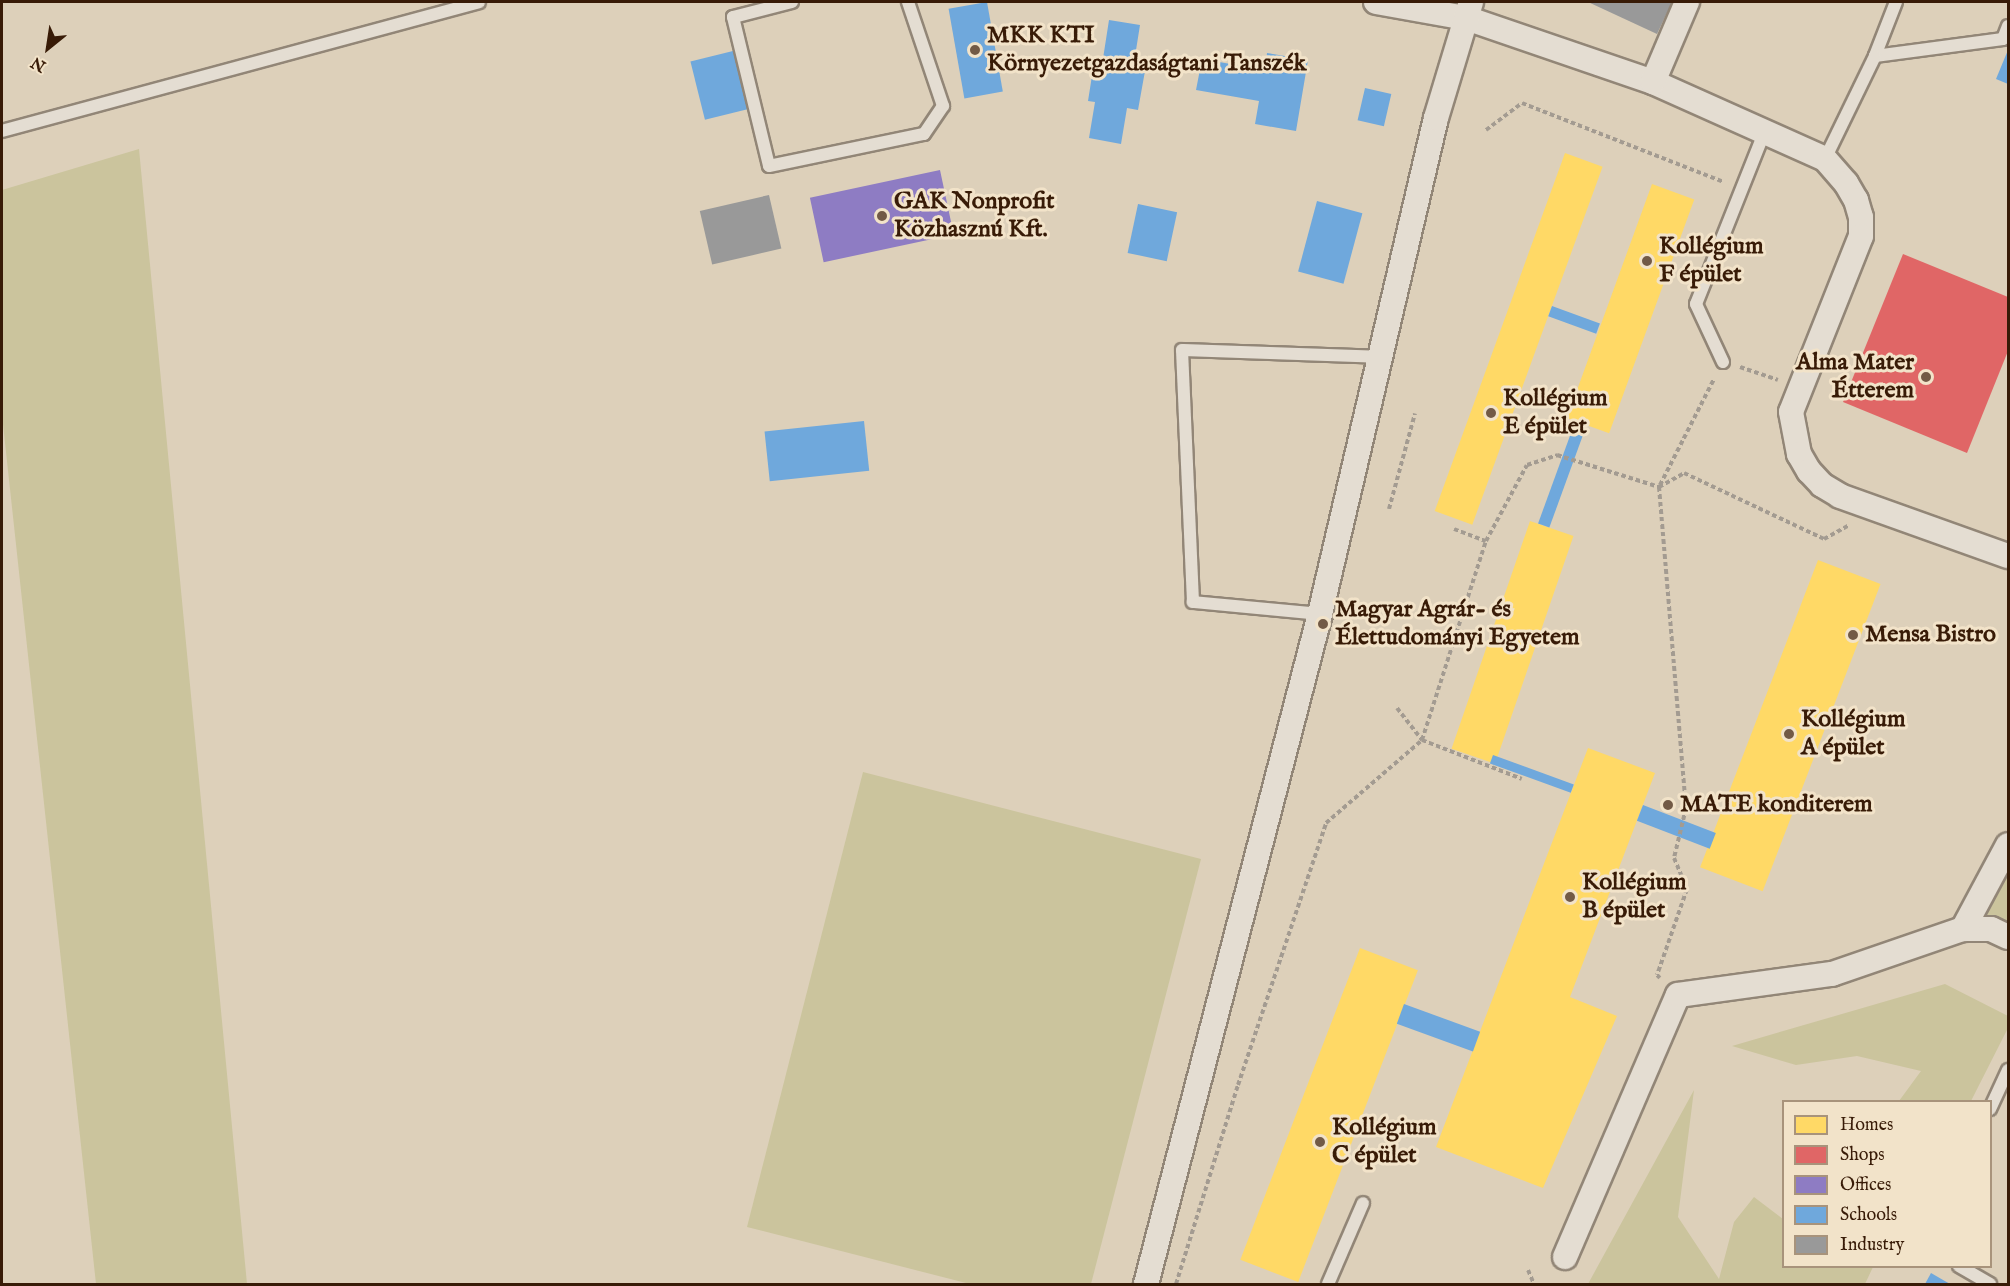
<!DOCTYPE html>
<meta charset="utf-8">
<style>
body{margin:0}
#map{position:relative;width:2010px;height:1286px;overflow:hidden;background:#ddd0ba;font-family:"IM FELL English",serif}
div>[style]{position:absolute}
.green>*{inset:0;background:#cbc49d}
.homes>*{inset:0;background:#ffd966;transform-origin:0 0}
.shops>*{inset:0;background:#e06666}
.offices>*{inset:0;background:#8e7cc3;transform-origin:0 0}
.schools>*{inset:0;background:#6fa8dc;transform-origin:0 0}
.industry>*{inset:0;background:#999;transform-origin:0 0}
.path>*{height:4px;margin-top:-2px;transform-origin:0;background:repeating-linear-gradient(90deg,#a39b91 0 4.5px,transparent 0 7.5px)}
.roads{filter:drop-shadow(2px 0 #928677) drop-shadow(-2px 0 #928677) drop-shadow(0 2px #928677) drop-shadow(0 -2px #928677)}
.lane>*{height:12px;margin:-6px;padding:0 6px;transform-origin:6px;border-radius:6px;background:#e4ddd2}
.street>*{height:24px;margin:-12px;padding:0 12px;transform-origin:12px;border-radius:12px;background:#e4ddd2}
.dots>*{width:16px;height:16px;translate:-50% -50%;box-sizing:border-box;border:3px solid #f2e3c9;border-radius:50%}
span{translate:-50% -50%;white-space:nowrap;text-align:center;line-height:1.15;-webkit-text-stroke:6px #f2e3c9;paint-order:stroke}
.poi-label{font-size:24px;color:#381b07;font-weight:700}
.left{translate:0 -50%;text-align:left}
.right{translate:-100% -50%;text-align:right}
.frame{position:absolute;inset:0;border:3px solid #381b07;pointer-events:none}
.legend{position:absolute;left:1782px;top:1100px;width:210px;height:168px;box-sizing:border-box;background:#f2e3c9;border:2px solid #a8937b;margin:0;padding:8px 10px;list-style:none;font-size:18px;color:#381b07}
.legend li{display:flex;align-items:center;gap:12px;height:30px}
.legend b{width:30px;border:2px solid #a8937b}
.north{position:absolute;left:18px;top:18px;width:60px;height:60px;-webkit-text-stroke:4px #f2e3c9;paint-order:stroke;rotate:210deg;font-size:16px;font-weight:700;line-height:24px;text-align:center;color:#381b07}
.north::after{content:'';display:block;margin:auto;width:21px;height:27px;background:#381b07;clip-path:polygon(50% 0,100% 100%,50% 72%,0 100%)}
</style>
<div id="map">
<div class="green">
<i style="clip-path:polygon(139px 149px,247px 1284px,96px 1284px,2px 415px,2px 190px)"></i>
<i style="clip-path:polygon(863px 772px,1201px 859px,1091px 1284px,970px 1284px,747px 1227px)"></i>
<i style="clip-path:polygon(2008px 845px,2008px 937px,1978px 927px)"></i>
<i style="clip-path:polygon(1945px 984px,2008px 1016px,2008px 1028px,1971px 1101px,1899px 1101px,1921px 1071px,1857px 1056px,1796px 1065px,1732px 1046px)"></i>
<i style="clip-path:polygon(1694px 1090px,1678px 1217px,1719px 1279px,1734px 1222px,1754px 1197px,1783px 1219px,1784px 1266px,1873px 1267px,1865px 1284px,1588px 1284px)"></i>
</div>
<div class="homes">
<i style="left:1565px;top:153px;width:40px;height:381px;rotate:20deg"></i>
<i style="left:1652px;top:184px;width:45px;height:249px;rotate:20deg"></i>
<i style="left:1530px;top:521px;width:46px;height:241px;rotate:19deg"></i>
<i style="left:1818px;top:560px;width:67px;height:329px;rotate:21deg"></i>
<i style="clip-path:polygon(1588px 748px,1655px 773px,1570px 997px,1617px 1016px,1543px 1188px,1436px 1147px)"></i>
<i style="left:1360px;top:948px;width:62px;height:334px;rotate:21deg"></i>
</div>
<div class="shops">
<i style="clip-path:polygon(1903px 254px,2008px 297px,2008px 351px,1967px 453px,1843px 402px)"></i>
</div>
<div class="offices">
<i style="left:940px;top:170px;width:66px;height:133px;rotate:78deg"></i>
</div>
<div class="schools">
<i style="left:987px;top:2px;width:91px;height:39px;rotate:80deg"></i>
<i style="clip-path:polygon(1109px 20px,1140px 25px,1133px 69px,1145px 71px,1138px 110px,1127px 108px,1121px 144px,1089px 138px,1095px 102px,1088px 101px,1094px 63px,1102px 65px)"></i>
<i style="left:737px;top:50px;width:60px;height:48px;rotate:76deg"></i>
<i style="clip-path:polygon(2008px 50px,2008px 84px,1996px 79px)"></i>
<i style="clip-path:polygon(1267px 53px,1308px 60px,1296px 131px,1255px 124px,1259px 101px,1196px 90px,1202px 59px,1265px 70px)"></i>
<i style="left:1365px;top:88px;width:27px;height:33px;rotate:13deg"></i>
<i style="left:1317px;top:201px;width:47px;height:73px;rotate:15deg"></i>
<i style="left:1138px;top:204px;width:40px;height:50px;rotate:12deg"></i>
<i style="left:1552px;top:306px;width:51px;height:11px;rotate:20deg"></i>
<i style="left:864px;top:421px;width:50px;height:100px;rotate:84deg"></i>
<i style="left:1575px;top:422px;width:12px;height:108px;rotate:20deg"></i>
<i style="left:1493px;top:755px;width:86px;height:9px;rotate:20deg"></i>
<i style="left:1643px;top:805px;width:78px;height:17px;rotate:21deg"></i>
<i style="left:1404px;top:1004px;width:81px;height:21px;rotate:20deg"></i>
<i style="clip-path:polygon(1931px 1273px,1950px 1284px,1925px 1284px)"></i>
</div>
<div class="industry">
<i style="clip-path:polygon(1588px 2px,1672px 2px,1657px 34px)"></i>
<i style="left:769px;top:195px;width:55px;height:71px;rotate:77deg"></i>
</div>
<div class="path">
<i style="left:1486px;top:130px;width:45px;rotate:-36.9deg"></i>
<i style="left:1522px;top:103px;width:217px;rotate:21.4deg"></i>
<i style="left:1740px;top:367px;width:40px;rotate:18.9deg"></i>
<i style="left:1660px;top:485px;width:119px;rotate:-63deg"></i>
<i style="left:1659px;top:487px;width:29px;rotate:-29deg"></i>
<i style="left:1684px;top:473px;width:155px;rotate:25.2deg"></i>
<i style="left:1824px;top:539px;width:29px;rotate:-29deg"></i>
<i style="left:1389px;top:509px;width:99px;rotate:-74.8deg"></i>
<i style="left:1454px;top:529px;width:34px;rotate:21deg"></i>
<i style="left:1486px;top:541px;width:86px;rotate:-61.7deg"></i>
<i style="left:1527px;top:465px;width:32px;rotate:-18deg"></i>
<i style="left:1557px;top:455px;width:107px;rotate:17.4deg"></i>
<i style="left:1659px;top:487px;width:322px;rotate:85.2deg"></i>
<i style="left:1686px;top:808px;width:51px;rotate:103.5deg"></i>
<i style="left:1674px;top:858px;width:34px;rotate:67deg"></i>
<i style="left:1687px;top:889px;width:91px;rotate:109.2deg"></i>
<i style="left:1657px;top:975px;width:4px;rotate:45deg"></i>
<i style="left:1397px;top:708px;width:41px;rotate:52deg"></i>
<i style="left:1422px;top:740px;width:107px;rotate:21.3deg"></i>
<i style="left:1528px;top:1270px;width:15px;rotate:67deg"></i>
<i style="left:1176px;top:1284px;width:208px;rotate:-72.7deg"></i>
<i style="left:1238px;top:1085px;width:276px;rotate:-71.4deg"></i>
<i style="left:1326px;top:823px;width:127px;rotate:-40.8deg"></i>
<i style="left:1422px;top:740px;width:209px;rotate:-72.2deg"></i>
</div>
<div class="roads">
<div class="lane">
<i style="left:792px;top:2px;width:61px;rotate:165.7deg"></i>
<i style="left:733px;top:17px;width:153px;rotate:76.4deg"></i>
<i style="left:769px;top:166px;width:158px;rotate:-11.7deg"></i>
<i style="left:924px;top:134px;width:34px;rotate:-56deg"></i>
<i style="left:943px;top:106px;width:110px;rotate:-108.6deg"></i>
<i style="left:1896px;top:2px;width:58px;rotate:111.3deg"></i>
<i style="left:1875px;top:56px;width:129px;rotate:-7.6deg"></i>
<i style="left:2003px;top:39px;width:14px;rotate:-69deg"></i>
<i style="left:2px;top:131px;width:494px;rotate:-15.1deg"></i>
<i style="left:1825px;top:159px;width:114px;rotate:-64.1deg"></i>
<i style="left:1723px;top:362px;width:64px;rotate:-115deg"></i>
<i style="left:1696px;top:304px;width:186px;rotate:-68.3deg"></i>
<i style="left:1320px;top:614px;width:128px;rotate:-174.6deg"></i>
<i style="left:1193px;top:602px;width:252px;rotate:-92.5deg"></i>
<i style="left:1182px;top:350px;width:197px;rotate:2deg"></i>
<i style="left:1990px;top:1109px;width:43px;rotate:-65.2deg"></i>
<i style="left:1959px;top:1266px;width:36px;rotate:30deg"></i>
<i style="left:1328px;top:1284px;width:88px;rotate:-66.6deg"></i>
</div>
<div class="street">
<i style="left:1376px;top:2px;width:91px;rotate:10.1deg"></i>
<i style="left:1466px;top:18px;width:198px;rotate:18.9deg"></i>
<i style="left:1653px;top:82px;width:188px;rotate:24.1deg"></i>
<i style="left:1825px;top:159px;width:32px;rotate:49deg"></i>
<i style="left:1846px;top:183px;width:20px;rotate:60deg"></i>
<i style="left:1856px;top:200px;width:18px;rotate:74deg"></i>
<i style="left:1861px;top:217px;width:19px;rotate:90deg"></i>
<i style="left:1861px;top:236px;width:189px;rotate:111.7deg"></i>
<i style="left:1791px;top:412px;width:43px;rotate:79.2deg"></i>
<i style="left:1799px;top:454px;width:20px;rotate:60deg"></i>
<i style="left:1809px;top:471px;width:19px;rotate:47deg"></i>
<i style="left:1822px;top:485px;width:21px;rotate:31deg"></i>
<i style="left:1840px;top:496px;width:178px;rotate:19.7deg"></i>
<i style="left:1653px;top:82px;width:87px;rotate:-67deg"></i>
<i style="left:1963px;top:929px;width:95px;rotate:-61.8deg"></i>
<i style="left:1565px;top:1257px;width:285px;rotate:-66.7deg"></i>
<i style="left:1678px;top:995px;width:155px;rotate:-7.8deg"></i>
<i style="left:1832px;top:974px;width:139px;rotate:-19deg"></i>
<i style="left:1963px;top:929px;width:28px"></i>
<i style="left:1991px;top:929px;width:19px;rotate:25deg"></i>
<i style="left:1146px;top:1284px;width:692px;rotate:-75.44deg"></i>
<i style="left:1320px;top:614px;width:509px;rotate:-76.84deg"></i>
<i style="left:1436px;top:118px;width:121px;rotate:-73.2deg"></i>
</div>
</div>
<div class="dots">
<i style="left:975px;top:50px;background:#725a46"></i>
<i style="left:882px;top:216px;background:#725a46"></i>
<i style="left:1647px;top:261px;background:#725a46"></i>
<i style="left:1926px;top:377px;background:#725a46"></i>
<i style="left:1491px;top:413px;background:#725a46"></i>
<i style="left:1323px;top:624px;background:#725a46"></i>
<i style="left:1853px;top:635px;background:#725a46"></i>
<i style="left:1789px;top:734px;background:#725a46"></i>
<i style="left:1668px;top:805px;background:#725a46"></i>
<i style="left:1570px;top:897px;background:#725a46"></i>
<i style="left:1320px;top:1142px;background:#725a46"></i>
</div>
<div class="poi-label">
<span class="left" style="left:987px;top:50px">MKK KTI<br>Környezetgazdaságtani Tanszék</span>
<span class="left" style="left:894px;top:216px">GAK Nonprofit<br>Közhasznú Kft.</span>
<span class="left" style="left:1659px;top:261px">Kollégium<br>F épület</span>
<span class="right" style="left:1914px;top:377px">Alma Mater<br>Étterem</span>
<span class="left" style="left:1503px;top:413px">Kollégium<br>E épület</span>
<span class="left" style="left:1335px;top:624px">Magyar Agrár- és<br>Élettudományi Egyetem</span>
<span class="left" style="left:1865px;top:635px">Mensa Bistro</span>
<span class="left" style="left:1801px;top:734px">Kollégium<br>A épület</span>
<span class="left" style="left:1680px;top:805px">MATE konditerem</span>
<span class="left" style="left:1582px;top:897px">Kollégium<br>B épület</span>
<span class="left" style="left:1332px;top:1142px">Kollégium<br>C épület</span>
</div>
<div class="frame"></div>
<ul class="legend">
<li><b style="height:16px;background:#ffd966"></b>Homes</li>
<li><b style="height:16px;background:#e06666"></b>Shops</li>
<li><b style="height:16px;background:#8e7cc3"></b>Offices</li>
<li><b style="height:16px;background:#6fa8dc"></b>Schools</li>
<li><b style="height:16px;background:#999"></b>Industry</li>
</ul>
<div class="north">N</div>
</div>
